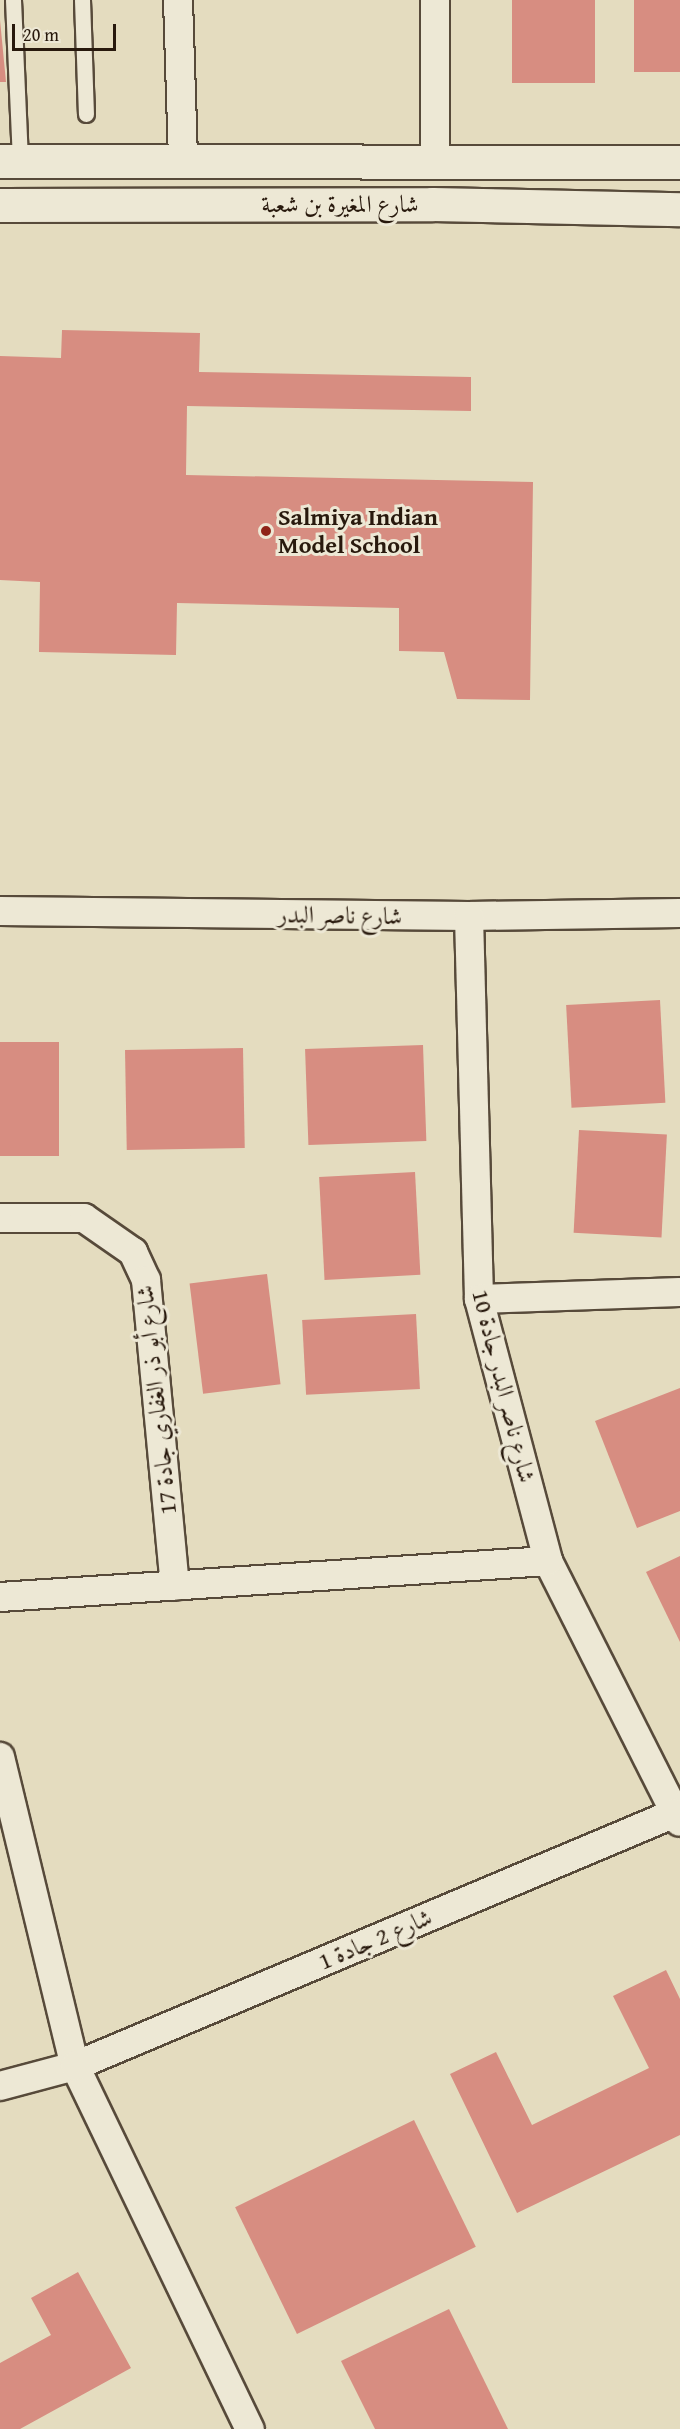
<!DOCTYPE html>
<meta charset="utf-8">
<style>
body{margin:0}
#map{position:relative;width:680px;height:2429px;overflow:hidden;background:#e4dcbf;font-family:"Gentium Book Plus",Amiri,serif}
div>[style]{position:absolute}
.building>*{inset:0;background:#d78d81;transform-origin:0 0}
.roads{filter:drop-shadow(2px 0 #574a3a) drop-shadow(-2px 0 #574a3a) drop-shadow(0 2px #574a3a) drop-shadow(0 -2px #574a3a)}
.lane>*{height:15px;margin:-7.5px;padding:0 7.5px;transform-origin:7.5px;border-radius:7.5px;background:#ede8d5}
.street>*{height:28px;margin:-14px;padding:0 14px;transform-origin:14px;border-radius:14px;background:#ede8d5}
.secondary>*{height:33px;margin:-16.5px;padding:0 16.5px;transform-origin:16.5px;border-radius:16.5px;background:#ede8d5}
.dots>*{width:16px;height:16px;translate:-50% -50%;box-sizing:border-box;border:3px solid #ede8d5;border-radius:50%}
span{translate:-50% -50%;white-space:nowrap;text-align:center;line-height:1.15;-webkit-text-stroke:6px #ede8d5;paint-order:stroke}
.street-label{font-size:24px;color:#28190d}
.poi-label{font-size:24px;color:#28190d;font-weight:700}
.left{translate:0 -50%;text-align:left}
.scale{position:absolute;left:12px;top:24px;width:104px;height:27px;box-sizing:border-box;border:3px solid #28190d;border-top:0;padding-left:8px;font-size:18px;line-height:21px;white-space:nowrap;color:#28190d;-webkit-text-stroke:4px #ede8d5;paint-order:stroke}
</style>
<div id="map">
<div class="building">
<i style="left:512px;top:0;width:83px;height:83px"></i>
<i style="left:634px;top:0;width:46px;height:72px"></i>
<i style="clip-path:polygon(0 20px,6px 82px,0 82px)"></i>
<i style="clip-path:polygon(62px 330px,200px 333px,199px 372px,471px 377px,471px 411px,187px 406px,186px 475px,533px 482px,530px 700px,457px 699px,444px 652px,399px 651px,399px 608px,177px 603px,176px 655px,39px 652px,40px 582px,0 580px,0 356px,61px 358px)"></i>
<i style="left:660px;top:1000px;width:103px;height:94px;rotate:87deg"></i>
<i style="left:0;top:1042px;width:59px;height:114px"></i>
<i style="left:423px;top:1045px;width:96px;height:118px;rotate:88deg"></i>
<i style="left:243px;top:1048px;width:100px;height:118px;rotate:89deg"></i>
<i style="left:579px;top:1130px;width:88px;height:103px;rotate:3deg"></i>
<i style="left:415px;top:1172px;width:103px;height:96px;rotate:87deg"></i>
<i style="left:267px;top:1274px;width:111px;height:78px;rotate:83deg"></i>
<i style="left:416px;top:1314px;width:75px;height:114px;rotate:87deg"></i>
<i style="clip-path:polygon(680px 1388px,680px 1511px,637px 1528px,595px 1421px)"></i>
<i style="clip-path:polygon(680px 1556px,680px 1642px,646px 1572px)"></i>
<i style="clip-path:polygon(666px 1970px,680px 1999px,680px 2135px,517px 2213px,450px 2074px,496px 2052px,532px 2125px,649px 2068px,613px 1996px)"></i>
<i style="left:414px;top:2120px;width:141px;height:199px;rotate:64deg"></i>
<i style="clip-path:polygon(78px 2272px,131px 2368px,20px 2429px,0 2429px,0 2363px,51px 2335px,31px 2298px)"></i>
<i style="clip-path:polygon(449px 2309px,508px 2429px,375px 2429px,341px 2361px)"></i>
</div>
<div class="roads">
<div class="lane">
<i style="left:13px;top:0;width:161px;rotate:87.5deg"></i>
<i style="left:82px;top:0;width:114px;rotate:88deg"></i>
</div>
<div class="street">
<i style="left:178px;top:0;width:162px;rotate:88.2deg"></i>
<i style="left:435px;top:160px;width:160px;rotate:-90deg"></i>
<i style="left:0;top:911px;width:469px;rotate:0.6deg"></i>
<i style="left:469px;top:916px;width:211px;rotate:-0.8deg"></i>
<i style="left:469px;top:916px;width:383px;rotate:88.5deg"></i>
<i style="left:479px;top:1299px;width:271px;rotate:75.2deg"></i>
<i style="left:548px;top:1561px;width:292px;rotate:63.2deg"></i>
<i style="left:0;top:1218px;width:84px"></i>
<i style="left:84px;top:1218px;width:60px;rotate:34.8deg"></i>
<i style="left:133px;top:1252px;width:31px;rotate:65deg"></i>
<i style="left:146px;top:1280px;width:307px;rotate:84.6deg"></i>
<i style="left:479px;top:1299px;width:201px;rotate:-2deg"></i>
<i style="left:0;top:1597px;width:549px;rotate:-3.76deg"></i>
<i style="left:0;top:1757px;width:318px;rotate:76.4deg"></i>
<i style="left:75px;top:2066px;width:403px;rotate:64.3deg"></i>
<i style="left:0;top:2086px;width:78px;rotate:-14.9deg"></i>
<i style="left:75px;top:2066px;width:651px;rotate:-22.86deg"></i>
</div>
<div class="secondary">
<i style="left:0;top:161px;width:680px;rotate:0.08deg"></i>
<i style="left:0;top:205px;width:432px;rotate:-0.1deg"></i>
<i style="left:432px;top:204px;width:248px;rotate:1.2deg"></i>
</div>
</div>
<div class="dots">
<i style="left:266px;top:531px;background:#8f2418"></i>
</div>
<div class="street-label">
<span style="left:340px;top:204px">شارع المغيرة بن شعبة</span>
<span style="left:340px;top:915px;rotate:1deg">شارع ناصر البدر</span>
<span style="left:504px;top:1386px;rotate:76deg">شارع ناصر البدر جادة 10</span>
<span style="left:156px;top:1400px;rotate:-96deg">شارع أبو ذر الغفاري جادة 17</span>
<span style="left:375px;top:1939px;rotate:-23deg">شارع 2 جادة 1</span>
</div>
<div class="poi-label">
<span class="left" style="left:278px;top:531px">Salmiya Indian<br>Model School</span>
</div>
<div class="scale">20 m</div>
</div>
